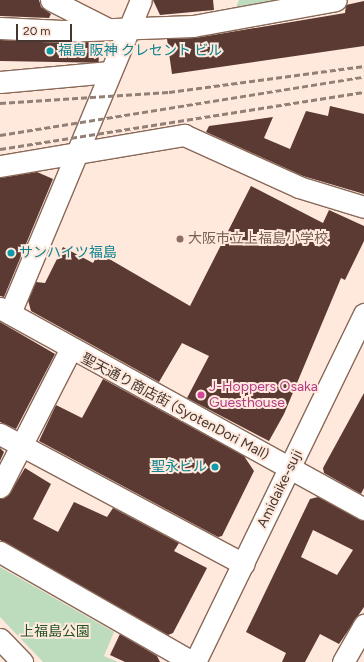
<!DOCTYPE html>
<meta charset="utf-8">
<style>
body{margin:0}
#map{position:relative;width:364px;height:662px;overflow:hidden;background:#ffe8dc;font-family:Figtree,"Noto Sans JP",sans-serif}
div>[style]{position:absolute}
.green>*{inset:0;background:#bddcbd}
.building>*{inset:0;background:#5b3a34;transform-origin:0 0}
.roads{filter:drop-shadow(1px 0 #896958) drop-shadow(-1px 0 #896958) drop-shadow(0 1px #896958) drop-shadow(0 -1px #896958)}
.minor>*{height:21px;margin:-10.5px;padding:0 10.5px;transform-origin:10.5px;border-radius:10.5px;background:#fff}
.rail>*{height:3px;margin-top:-1.5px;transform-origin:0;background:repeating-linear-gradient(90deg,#928077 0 6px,transparent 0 9px)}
.dots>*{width:11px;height:11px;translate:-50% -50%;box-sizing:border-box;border:2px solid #ffe8dc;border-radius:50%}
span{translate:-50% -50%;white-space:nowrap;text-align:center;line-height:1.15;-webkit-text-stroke:4px #ffe8dc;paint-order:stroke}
.culture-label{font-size:14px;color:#0d838f}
.left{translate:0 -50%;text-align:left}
.right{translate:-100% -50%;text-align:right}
.education-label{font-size:14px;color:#785e54}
.hotel-label{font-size:14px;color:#b23c85}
.street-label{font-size:14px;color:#45362f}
.park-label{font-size:14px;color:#235426}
.scale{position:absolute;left:16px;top:24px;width:56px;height:18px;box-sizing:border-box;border:2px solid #45362f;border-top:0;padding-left:5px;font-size:12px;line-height:14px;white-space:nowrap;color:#45362f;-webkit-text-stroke:3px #ffe8dc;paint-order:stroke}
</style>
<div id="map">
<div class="green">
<i style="clip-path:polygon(239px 0,275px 0,236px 7px)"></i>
<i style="clip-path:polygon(0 567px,114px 632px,104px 656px,118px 662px,43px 662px,0 617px)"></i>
</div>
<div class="building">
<i style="clip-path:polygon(0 0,39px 0,41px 7px,51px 14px,49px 18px,0 16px)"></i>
<i style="clip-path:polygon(153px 0,213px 0,214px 10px,160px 15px)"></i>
<i style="clip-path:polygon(364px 1px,364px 46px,172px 74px,167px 39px,195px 38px,345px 13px,346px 5px)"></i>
<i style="left:0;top:40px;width:99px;height:21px;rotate:1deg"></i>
<i style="clip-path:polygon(330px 106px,364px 114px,364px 194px,303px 176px,206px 132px,209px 126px,273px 117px,264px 138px,290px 149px,306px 111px,328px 116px)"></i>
<i style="clip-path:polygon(37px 172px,53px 179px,4px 297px,0 296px,0 178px)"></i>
<i style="clip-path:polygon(251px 186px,323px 223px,329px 210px,364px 226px,364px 241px,345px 280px,341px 278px,284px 414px,269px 441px,187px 398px,209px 356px,182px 343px,159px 382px,31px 311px,28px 300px,36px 282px,45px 283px,63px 247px,93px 263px,99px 253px,190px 306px)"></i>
<i style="clip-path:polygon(0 322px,55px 354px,16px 429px,0 422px)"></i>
<i style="clip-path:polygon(103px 379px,244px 456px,254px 471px,222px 536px,218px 537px,39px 441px,56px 405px,82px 418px)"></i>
<i style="clip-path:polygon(364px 393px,364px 488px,361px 494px,324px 473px,323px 468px)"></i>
<i style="clip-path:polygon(0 448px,4px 452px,0 461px)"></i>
<i style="clip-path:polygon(25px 468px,51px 484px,33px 519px,58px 532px,74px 502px,107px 517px,113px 508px,179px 543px,174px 551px,207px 568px,173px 633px,168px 635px,0 540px,0 499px,10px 493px)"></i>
<i style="clip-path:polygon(evenodd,318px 497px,364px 521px,364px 607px,339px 644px,320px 634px,305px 662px,282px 662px,286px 653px,246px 632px,310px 499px,318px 497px,313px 530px,353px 550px,337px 575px,301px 557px,313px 530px)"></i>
<i style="clip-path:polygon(120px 634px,157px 656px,160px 662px,125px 662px,110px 655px)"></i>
</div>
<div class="roads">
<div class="minor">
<i style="left:51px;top:0;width:62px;rotate:27deg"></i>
<i style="left:0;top:28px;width:62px;rotate:2.8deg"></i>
<i style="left:62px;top:31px;width:131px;rotate:-2.2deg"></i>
<i style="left:193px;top:26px;width:145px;rotate:-10.3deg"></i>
<i style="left:0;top:82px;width:110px;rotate:-5.2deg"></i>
<i style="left:0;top:166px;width:187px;rotate:-9.6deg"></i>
<i style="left:184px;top:135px;width:126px;rotate:24.3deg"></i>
<i style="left:299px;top:187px;width:68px;rotate:17.1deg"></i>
<i style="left:0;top:308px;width:416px;rotate:28.9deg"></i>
<i style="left:10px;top:313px;width:339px;rotate:-67.3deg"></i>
<i style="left:0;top:434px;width:276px;rotate:28.1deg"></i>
<i style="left:0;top:487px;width:154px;rotate:-62.9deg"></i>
<i style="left:0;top:552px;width:221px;rotate:29.8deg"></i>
<i style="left:0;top:639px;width:32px;rotate:46deg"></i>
<i style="left:195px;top:662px;width:387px;rotate:-64.1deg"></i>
<i style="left:343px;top:662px;width:43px;rotate:-60.4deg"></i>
</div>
</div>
<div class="rail">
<i style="left:0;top:103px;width:169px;rotate:-3.7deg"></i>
<i style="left:169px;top:92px;width:197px;rotate:-7.6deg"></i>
<i style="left:0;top:135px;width:369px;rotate:-9.1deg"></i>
<i style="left:0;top:149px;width:368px;rotate:-8.9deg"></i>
</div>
<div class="dots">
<i style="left:50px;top:51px;background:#0f9aa8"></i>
<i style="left:180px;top:239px;background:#8d6e63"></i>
<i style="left:11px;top:253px;background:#0f9aa8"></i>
<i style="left:201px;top:395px;background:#d1479c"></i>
<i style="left:215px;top:467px;background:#0f9aa8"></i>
</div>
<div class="culture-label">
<span class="left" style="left:58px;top:51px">福島 阪神 クレセント ビル</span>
<span class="left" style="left:19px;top:253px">サンハイツ福島</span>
<span class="right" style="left:207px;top:467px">聖永ビル</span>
</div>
<div class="education-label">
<span class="left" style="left:188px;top:239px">大阪市立上福島小学校</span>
</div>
<div class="hotel-label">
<span class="left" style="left:209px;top:395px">J-Hoppers Osaka<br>Guesthouse</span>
</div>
<div class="street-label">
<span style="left:175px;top:407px;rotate:28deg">聖天通り商店街 (SyotenDori Mall)</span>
<span style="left:280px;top:489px;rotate:-64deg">Amidaike-suji</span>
</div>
<div class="park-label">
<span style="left:55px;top:632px">上福島公園</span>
</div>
<div class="scale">20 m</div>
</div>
